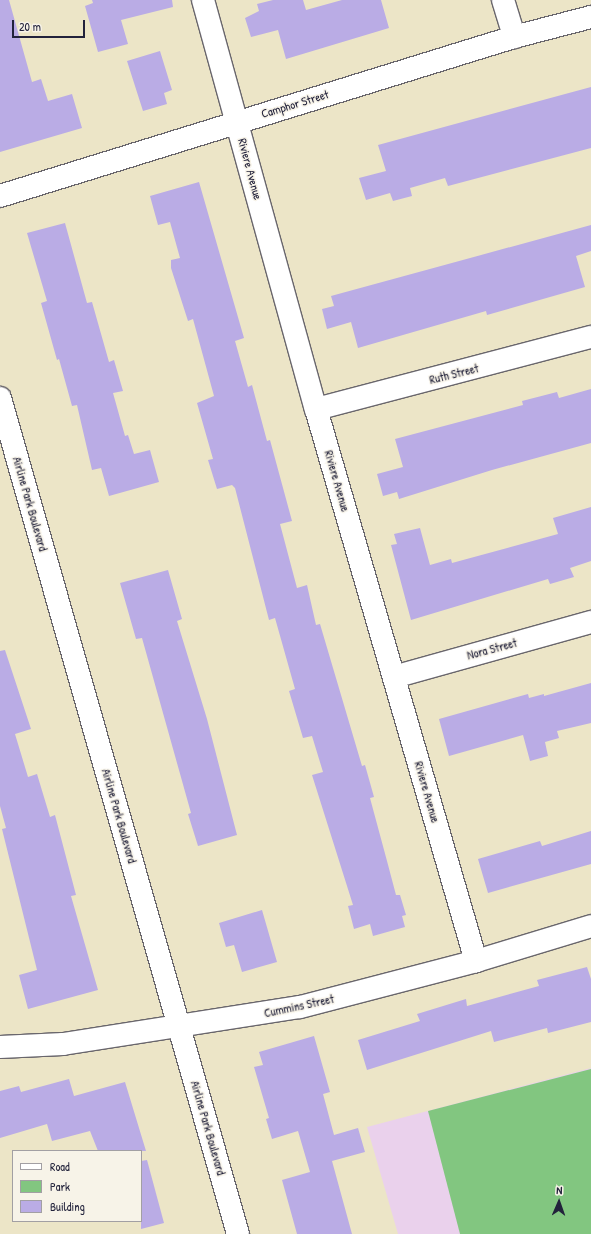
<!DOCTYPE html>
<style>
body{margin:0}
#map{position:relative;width:591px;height:1234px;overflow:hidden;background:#ece5c7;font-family:"Patrick Hand",sans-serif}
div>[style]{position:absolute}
.built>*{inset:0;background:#ead1ec}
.green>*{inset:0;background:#82c680}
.building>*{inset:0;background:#baace5}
.roads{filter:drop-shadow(1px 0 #69666c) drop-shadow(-1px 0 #69666c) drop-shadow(0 1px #69666c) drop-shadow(0 -1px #69666c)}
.street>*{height:22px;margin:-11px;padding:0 11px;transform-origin:11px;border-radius:11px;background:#fff}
.secondary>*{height:22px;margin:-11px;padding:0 11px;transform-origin:11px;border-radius:11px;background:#fff}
span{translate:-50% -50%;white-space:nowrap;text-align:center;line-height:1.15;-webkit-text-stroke:3px #f7f3e8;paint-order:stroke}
.street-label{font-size:12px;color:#22223b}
.legend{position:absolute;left:12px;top:1150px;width:130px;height:72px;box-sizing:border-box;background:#f7f3e8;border:1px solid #a29fa3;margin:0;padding:5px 7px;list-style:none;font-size:12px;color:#22223b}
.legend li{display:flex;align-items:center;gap:8px;height:20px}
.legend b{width:20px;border:1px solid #a29fa3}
.north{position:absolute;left:539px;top:1182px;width:40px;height:40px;-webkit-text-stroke:3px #f7f3e8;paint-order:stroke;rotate:2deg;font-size:11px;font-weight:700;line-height:16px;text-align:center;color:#22223b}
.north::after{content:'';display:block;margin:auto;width:14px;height:18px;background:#22223b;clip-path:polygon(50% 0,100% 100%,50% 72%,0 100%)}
.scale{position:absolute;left:12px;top:20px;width:73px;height:18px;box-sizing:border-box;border:2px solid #22223b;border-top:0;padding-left:5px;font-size:12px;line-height:14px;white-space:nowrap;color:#22223b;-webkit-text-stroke:3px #f7f3e8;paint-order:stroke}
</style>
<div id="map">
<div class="built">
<i style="clip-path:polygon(591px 1068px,591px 1234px,398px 1234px,367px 1127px)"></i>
</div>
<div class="green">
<i style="clip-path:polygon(591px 1069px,591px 1234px,460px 1234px,428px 1111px)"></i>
</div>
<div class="building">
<i style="clip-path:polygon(0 0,9px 0,32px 82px,41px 79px,48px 101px,72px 94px,82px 128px,0 152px)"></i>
<i style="clip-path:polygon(92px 0,172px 0,173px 7px,121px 20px,128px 44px,98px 52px,85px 6px,93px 3px)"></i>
<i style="clip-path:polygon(273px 0,303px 0,306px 10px,342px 0,381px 0,389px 28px,286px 59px,278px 30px,251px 37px,245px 18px,259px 11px,257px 4px)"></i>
<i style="clip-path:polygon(160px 51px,172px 90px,164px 93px,167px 104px,143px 111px,127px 61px)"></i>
<i style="clip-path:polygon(591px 87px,591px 148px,448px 186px,445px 178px,410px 188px,412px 196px,393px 201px,390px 193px,366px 200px,359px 178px,386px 171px,378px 145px)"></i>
<i style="clip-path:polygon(199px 182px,244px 338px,235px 341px,248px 387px,252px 385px,267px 441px,270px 440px,292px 521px,280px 524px,297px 588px,307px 585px,316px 625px,320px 624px,362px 766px,365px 765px,374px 797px,370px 798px,387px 861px,396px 895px,400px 895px,406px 915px,402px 916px,405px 927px,373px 936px,370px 924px,354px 929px,348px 906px,353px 905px,312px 775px,323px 772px,312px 736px,303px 738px,289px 691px,295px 689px,275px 618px,269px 620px,235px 488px,232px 485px,217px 489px,208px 460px,213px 459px,197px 403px,214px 396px,193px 319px,188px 321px,171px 268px,171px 260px,180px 258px,170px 222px,158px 225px,150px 196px)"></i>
<i style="clip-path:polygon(65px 223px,87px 303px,92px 302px,109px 362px,114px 360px,123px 391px,113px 393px,125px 436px,128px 435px,134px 454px,150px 450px,159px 482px,109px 496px,101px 468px,92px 470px,77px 405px,72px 406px,59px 359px,57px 360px,41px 303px,47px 301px,27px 233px)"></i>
<i style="clip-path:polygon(591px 225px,591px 251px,576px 256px,585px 287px,487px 315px,486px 311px,358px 348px,351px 322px,327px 329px,322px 309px,334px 306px,331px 296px)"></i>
<i style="clip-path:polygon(591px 389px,591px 443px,492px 470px,399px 499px,397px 492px,383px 496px,377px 474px,403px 467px,395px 439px,523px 405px,522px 401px,557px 392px,559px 398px)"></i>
<i style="clip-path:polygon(591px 507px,591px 561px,570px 568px,574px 577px,550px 584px,548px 579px,411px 620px,391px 545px,397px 544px,394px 534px,420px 528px,430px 565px,451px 559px,452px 563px,558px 534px,553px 518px)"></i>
<i style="clip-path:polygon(168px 570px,182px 619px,177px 621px,207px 719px,237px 835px,198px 846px,188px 814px,191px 813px,142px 638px,136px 639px,120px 583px)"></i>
<i style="clip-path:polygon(5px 650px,31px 729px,15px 734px,28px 777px,37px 774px,50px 817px,55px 815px,76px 895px,71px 896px,98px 990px,28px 1009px,19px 975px,37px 970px,2px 829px,6px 828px,0 806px,0 651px)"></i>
<i style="clip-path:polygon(591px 683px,591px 723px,557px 731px,559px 738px,545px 742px,548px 756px,530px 761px,523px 735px,449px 756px,439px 719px,528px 694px,529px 698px,544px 694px,544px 696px)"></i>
<i style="clip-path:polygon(591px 831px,591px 864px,488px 893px,478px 859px,540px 841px,542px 846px)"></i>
<i style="clip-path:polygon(262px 910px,277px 962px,242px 972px,234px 945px,226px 947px,219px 923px)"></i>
<i style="clip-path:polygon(587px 967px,591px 979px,591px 1022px,548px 1033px,547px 1028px,494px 1042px,491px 1031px,367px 1070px,358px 1040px,420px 1021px,417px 1014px,466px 999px,467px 1006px,539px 986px,537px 980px)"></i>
<i style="clip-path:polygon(314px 1036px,330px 1092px,323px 1094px,334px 1135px,358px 1128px,365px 1152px,332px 1161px,352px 1234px,297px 1234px,282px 1180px,310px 1172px,298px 1131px,272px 1139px,266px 1119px,269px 1118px,254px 1067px,263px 1065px,259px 1052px)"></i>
<i style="clip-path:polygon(69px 1079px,74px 1096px,125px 1082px,146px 1151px,98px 1151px,90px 1131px,52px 1141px,47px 1124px,0 1138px,0 1091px,19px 1086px,21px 1092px)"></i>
<i style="clip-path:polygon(147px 1160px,164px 1223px,141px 1229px,141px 1161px)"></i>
</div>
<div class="roads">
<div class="street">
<i style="left:203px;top:0;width:424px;rotate:74.6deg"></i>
<i style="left:316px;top:409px;width:575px;rotate:73.84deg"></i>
<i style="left:503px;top:0;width:39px;rotate:73deg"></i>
<i style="left:0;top:196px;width:538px;rotate:-17.19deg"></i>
<i style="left:514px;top:37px;width:80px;rotate:-14.6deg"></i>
<i style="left:316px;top:409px;width:284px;rotate:-14.7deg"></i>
<i style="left:394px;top:677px;width:205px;rotate:-15.6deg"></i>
<i style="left:0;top:1047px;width:63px;rotate:-2.7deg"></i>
<i style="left:63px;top:1044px;width:240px;rotate:-8.9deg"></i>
<i style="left:300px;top:1007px;width:182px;rotate:-14.6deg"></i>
<i style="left:476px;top:961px;width:120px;rotate:-16.9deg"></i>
</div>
<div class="secondary">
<i style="left:0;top:398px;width:869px;rotate:74.11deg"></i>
</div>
</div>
<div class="street-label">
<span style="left:295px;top:104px;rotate:-17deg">Camphor Street</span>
<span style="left:250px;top:169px;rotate:75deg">Riviere Avenue</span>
<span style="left:454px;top:374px;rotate:-14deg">Ruth Street</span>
<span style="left:337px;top:481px;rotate:74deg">Riviere Avenue</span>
<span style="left:30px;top:504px;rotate:74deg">Airline Park Boulevard</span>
<span style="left:492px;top:649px;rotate:-15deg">Nora Street</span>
<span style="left:427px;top:792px;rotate:74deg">Riviere Avenue</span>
<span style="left:119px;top:816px;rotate:74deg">Airline Park Boulevard</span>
<span style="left:299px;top:1006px;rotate:-12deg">Cummins Street</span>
<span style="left:208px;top:1128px;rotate:74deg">Airline Park Boulevard</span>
</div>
<ul class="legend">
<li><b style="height:5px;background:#fff"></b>Road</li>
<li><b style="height:11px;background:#82c680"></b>Park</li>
<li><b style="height:11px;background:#baace5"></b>Building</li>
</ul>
<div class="north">N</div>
<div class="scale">20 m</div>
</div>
